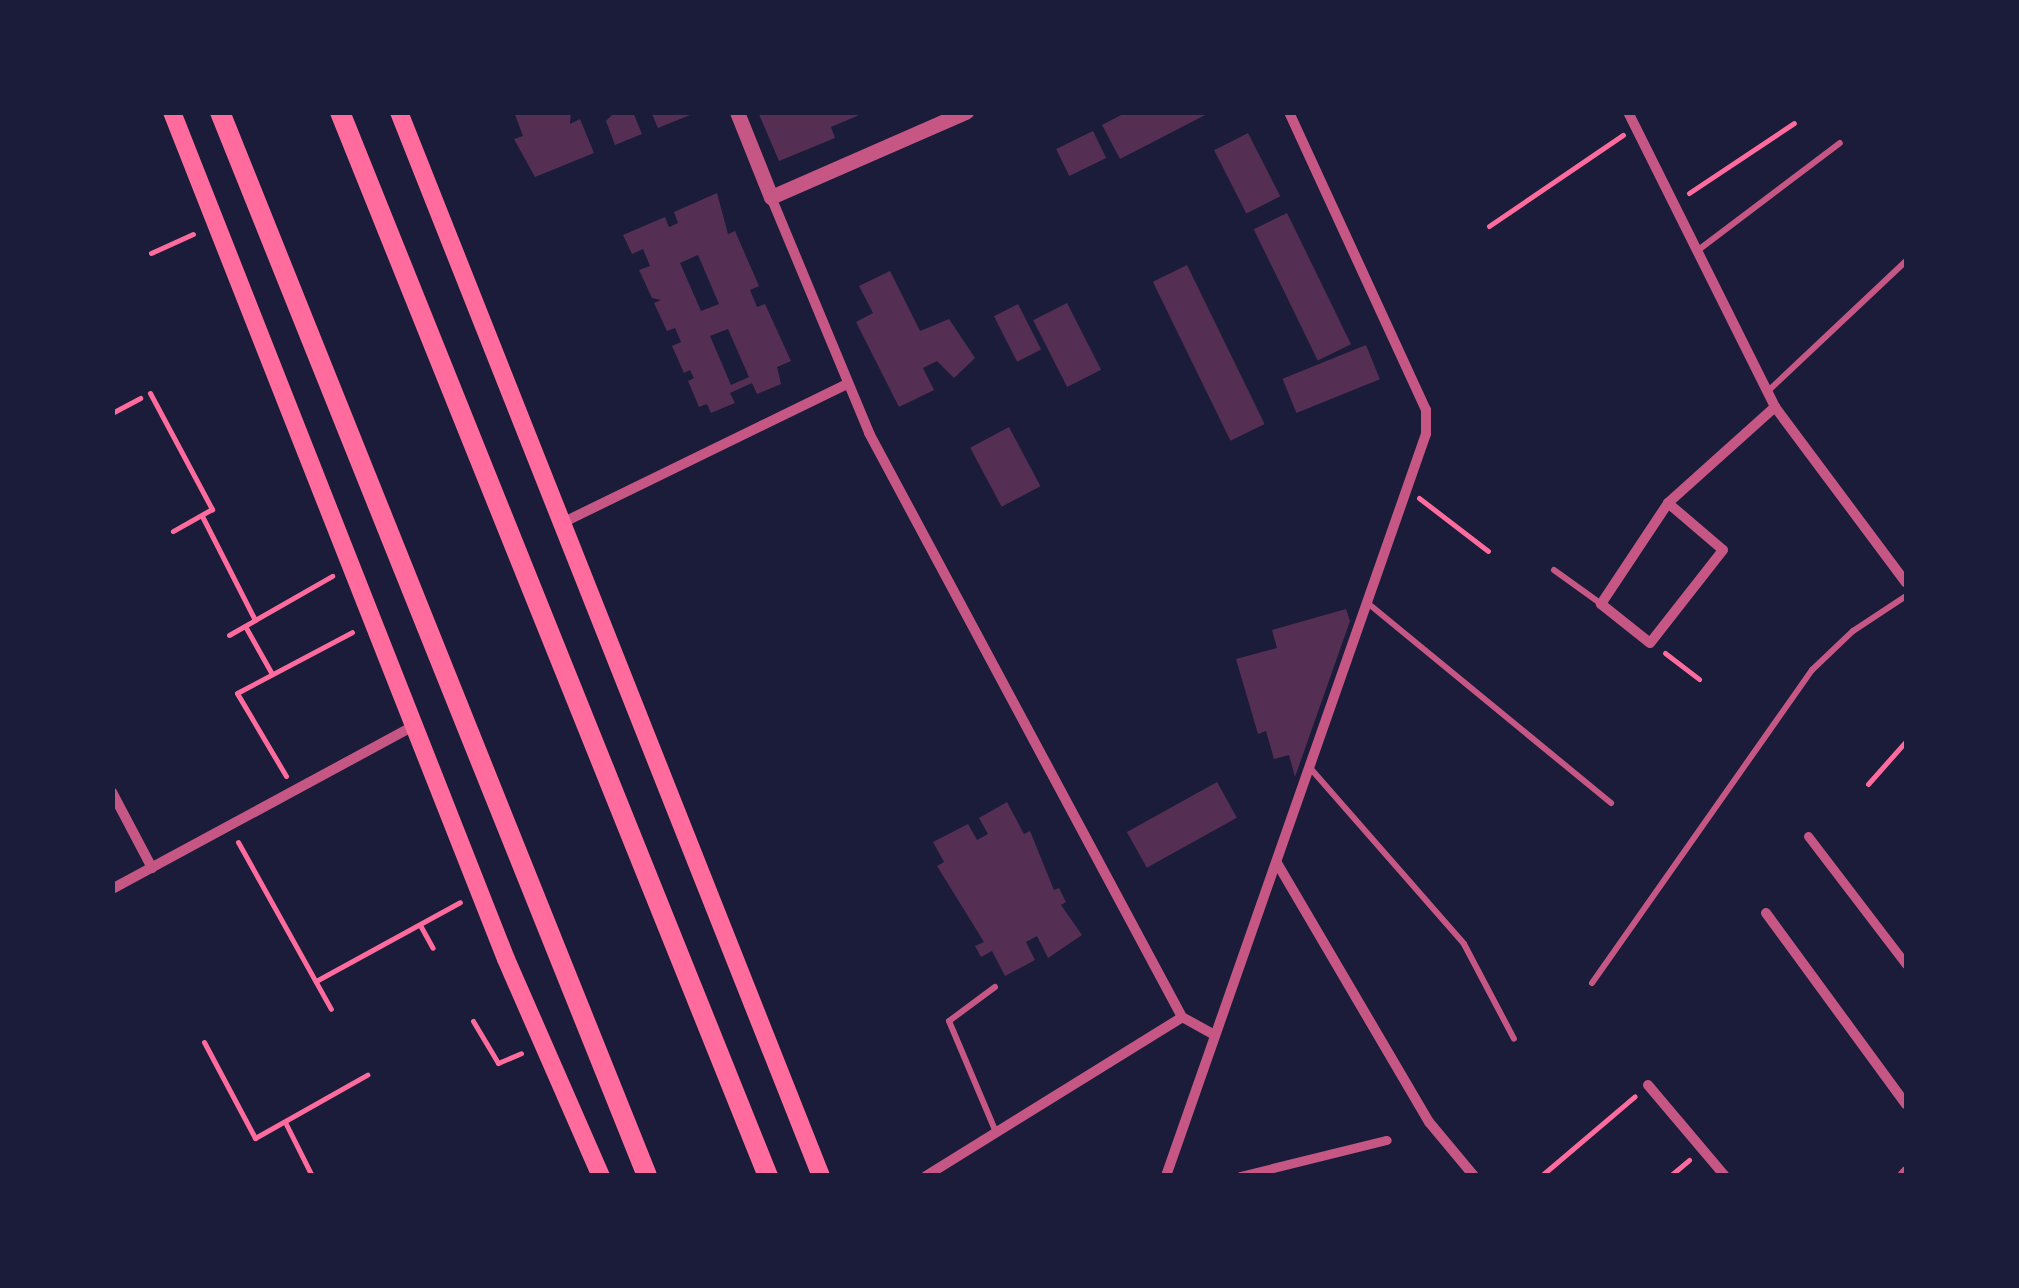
<!DOCTYPE html>
<style>
body{margin:0}
#map{position:relative;width:2019px;height:1288px;overflow:hidden;background:#1b1b3a;font-family:"Alegreya Sans",sans-serif}
div>[style]{position:absolute}
.building>*{inset:0;background:#542f53;transform-origin:0 0}
.path>*{height:5px;margin:-2.5px;padding:0 2.5px;transform-origin:2.5px;border-radius:2.5px;background:#ff6b9d}
.service>*{height:6px;margin:-3px;padding:0 3px;transform-origin:3px;border-radius:3px;background:#c65784}
.pedestrian>*{height:9px;margin:-4.5px;padding:0 4.5px;transform-origin:4.5px;border-radius:4.5px;background:#c65784}
.minor>*{height:10px;margin:-5px;padding:0 5px;transform-origin:5px;border-radius:5px;background:#c65784}
.tertiary>*{height:15px;margin:-7.5px;padding:0 7.5px;transform-origin:7.5px;border-radius:7.5px;background:#c65784}
.primary>*{height:18px;margin:-9px;padding:0 9px;transform-origin:9px;border-radius:9px;background:#ff6b9d}
.trunk>*{height:20px;margin:-10px;padding:0 10px;transform-origin:10px;border-radius:10px;background:#ff6b9d}
span{translate:-50% -50%;white-space:nowrap;text-align:center;line-height:1.15;-webkit-text-stroke:8px #1b1b3a;paint-order:stroke}
.frame{position:absolute;inset:0;border:115px solid #1b1b3a;pointer-events:none}
</style>
<div id="map">
<div class="building">
<i style="clip-path:polygon(514px 112px,571px 112px,570px 124px,580px 119px,594px 153px,535px 177px,514px 139px,523px 136px)"></i>
<i style="clip-path:polygon(615px 112px,633px 112px,642px 134px,615px 145px,606px 121px)"></i>
<i style="clip-path:polygon(651px 112px,695px 112px,695px 113px,658px 128px)"></i>
<i style="clip-path:polygon(758px 112px,864px 112px,864px 113px,831px 127px,835px 138px,779px 161px)"></i>
<i style="clip-path:polygon(1127px 112px,1211px 112px,1120px 159px,1102px 125px)"></i>
<i style="left:1093px;top:131px;width:30px;height:41px;rotate:64deg"></i>
<i style="left:1248px;top:133px;width:71px;height:38px;rotate:63deg"></i>
<i style="clip-path:polygon(evenodd,717px 193px,728px 234px,735px 231px,759px 286px,750px 290px,757px 307px,765px 304px,791px 361px,777px 367px,781px 384px,757px 394px,752px 383px,730px 393px,735px 403px,711px 413px,707px 404px,699px 407px,688px 381px,694px 378px,690px 370px,684px 373px,672px 346px,681px 342px,675px 328px,667px 331px,654px 303px,661px 300px,652px 298px,639px 270px,650px 266px,643px 249px,632px 254px,623px 235px,665px 217px,669px 227px,678px 223px,674px 212px,717px 193px,698px 255px,719px 304px,701px 311px,680px 263px,698px 255px,717px 193px,728px 329px,749px 377px,731px 385px,710px 336px,728px 329px)"></i>
<i style="left:1287px;top:213px;width:146px;height:37px;rotate:64deg"></i>
<i style="left:1187px;top:265px;width:177px;height:38px;rotate:64deg"></i>
<i style="clip-path:polygon(890px 271px,920px 331px,949px 319px,975px 358px,954px 378px,937px 361px,923px 368px,934px 390px,899px 407px,856px 322px,873px 313px,859px 286px)"></i>
<i style="left:1067px;top:303px;width:75px;height:38px;rotate:63deg"></i>
<i style="left:1018px;top:304px;width:51px;height:27px;rotate:63deg"></i>
<i style="left:1366px;top:345px;width:37px;height:90px;rotate:68deg"></i>
<i style="left:1009px;top:427px;width:67px;height:44px;rotate:62deg"></i>
<i style="clip-path:polygon(1346px 609px,1350px 621px,1295px 777px,1289px 755px,1274px 759px,1266px 731px,1258px 734px,1236px 659px,1277px 648px,1272px 630px)"></i>
<i style="left:1217px;top:782px;width:41px;height:103px;rotate:61deg"></i>
<i style="clip-path:polygon(1007px 802px,1024px 834px,1030px 831px,1054px 890px,1059px 888px,1066px 902px,1061px 905px,1082px 935px,1048px 958px,1037px 936px,1026px 942px,1035px 960px,1005px 976px,992px 951px,981px 957px,975px 946px,984px 942px,937px 866px,944px 862px,933px 842px,968px 824px,977px 840px,988px 834px,979px 818px)"></i>
</div>
<div class="path">
<i style="left:1689px;top:193px;width:126px;rotate:-33.7deg"></i>
<i style="left:1489px;top:226px;width:162px;rotate:-34.2deg"></i>
<i style="left:151px;top:253px;width:46px;rotate:-24.3deg"></i>
<i style="left:150px;top:393px;width:132px;rotate:61.9deg"></i>
<i style="left:212px;top:509px;width:45px;rotate:150.6deg"></i>
<i style="left:112px;top:413px;width:32px;rotate:-28deg"></i>
<i style="left:1419px;top:498px;width:87px;rotate:37.5deg"></i>
<i style="left:202px;top:516px;width:117px;rotate:63deg"></i>
<i style="left:245px;top:626px;width:55px;rotate:60.6deg"></i>
<i style="left:229px;top:635px;width:119px;rotate:-29.8deg"></i>
<i style="left:1665px;top:653px;width:43px;rotate:37.4deg"></i>
<i style="left:286px;top:776px;width:96px;rotate:-120.6deg"></i>
<i style="left:237px;top:693px;width:130px;rotate:-27.9deg"></i>
<i style="left:1868px;top:784px;width:57px;rotate:-48.5deg"></i>
<i style="left:238px;top:842px;width:191px;rotate:60.9deg"></i>
<i style="left:420px;top:925px;width:26px;rotate:61deg"></i>
<i style="left:316px;top:981px;width:164px;rotate:-28.7deg"></i>
<i style="left:473px;top:1021px;width:49px;rotate:59.2deg"></i>
<i style="left:498px;top:1063px;width:25px;rotate:-23deg"></i>
<i style="left:204px;top:1042px;width:109px;rotate:62deg"></i>
<i style="left:255px;top:1138px;width:129px;rotate:-29.4deg"></i>
<i style="left:285px;top:1122px;width:60px;rotate:63.4deg"></i>
<i style="left:1541px;top:1176px;width:123px;rotate:-40.4deg"></i>
<i style="left:1670px;top:1176px;width:25px;rotate:-40deg"></i>
</div>
<div class="service">
<i style="left:1697px;top:251px;width:179px;rotate:-37.1deg"></i>
<i style="left:1767px;top:392px;width:191px;rotate:-43.3deg"></i>
<i style="left:1554px;top:570px;width:57px;rotate:35.7deg"></i>
<i style="left:1370px;top:605px;width:312px;rotate:39.4deg"></i>
<i style="left:1311px;top:769px;width:232px;rotate:48.8deg"></i>
<i style="left:1464px;top:944px;width:107px;rotate:62.2deg"></i>
<i style="left:1592px;top:983px;width:383px;rotate:-54.9deg"></i>
<i style="left:1812px;top:670px;width:57px;rotate:-43.6deg"></i>
<i style="left:1853px;top:631px;width:64px;rotate:-33.4deg"></i>
<i style="left:995px;top:987px;width:57px;rotate:143.5deg"></i>
<i style="left:949px;top:1021px;width:121px;rotate:67.1deg"></i>
</div>
<div class="pedestrian">
<i style="left:1808px;top:836px;width:161px;rotate:52.6deg"></i>
<i style="left:1240px;top:1176px;width:151px;rotate:-13.8deg"></i>
</div>
<div class="minor">
<i style="left:1628px;top:112px;width:330px;rotate:63.5deg"></i>
<i style="left:1775px;top:407px;width:219px;rotate:53.3deg"></i>
<i style="left:771px;top:197px;width:256px;rotate:67.4deg"></i>
<i style="left:869px;top:433px;width:663px;rotate:61.81deg"></i>
<i style="left:1182px;top:1017px;width:35px;rotate:29deg"></i>
<i style="left:1668px;top:503px;width:72px;rotate:40.5deg"></i>
<i style="left:1723px;top:550px;width:118px;rotate:128.1deg"></i>
<i style="left:1650px;top:643px;width:63px;rotate:-141.5deg"></i>
<i style="left:1601px;top:604px;width:121px;rotate:-56.4deg"></i>
<i style="left:1668px;top:503px;width:144px;rotate:-41.9deg"></i>
<i style="left:562px;top:523px;width:315px;rotate:-26deg"></i>
<i style="left:112px;top:792px;width:86px;rotate:62.2deg"></i>
<i style="left:1277px;top:863px;width:300px;rotate:59.6deg"></i>
<i style="left:1429px;top:1122px;width:70px;rotate:50.2deg"></i>
<i style="left:112px;top:889px;width:345px;rotate:-28.4deg"></i>
<i style="left:1766px;top:913px;width:237px;rotate:53.8deg"></i>
<i style="left:1648px;top:1085px;width:119px;rotate:49.8deg"></i>
<i style="left:926px;top:1176px;width:301px;rotate:-31.8deg"></i>
<i style="left:1166px;top:1176px;width:786px;rotate:-70.69deg"></i>
<i style="left:1426px;top:434px;width:24px;rotate:-90deg"></i>
<i style="left:1426px;top:410px;width:328px;rotate:-114.7deg"></i>
<i style="left:1902px;top:1176px;width:6px;rotate:-51deg"></i>
</div>
<div class="tertiary">
<i style="left:737px;top:112px;width:92px;rotate:68.2deg"></i>
<i style="left:771px;top:197px;width:213px;rotate:-23.6deg"></i>
</div>
<div class="primary">
<i style="left:172px;top:112px;width:910px;rotate:68.48deg"></i>
<i style="left:506px;top:959px;width:237px;rotate:66.4deg"></i>
<i style="left:399px;top:112px;width:1145px;rotate:68.37deg"></i>
</div>
<div class="trunk">
<i style="left:220px;top:112px;width:1146px;rotate:68.13deg"></i>
<i style="left:340px;top:112px;width:1147px;rotate:68.09deg"></i>
</div>
<div class="frame"></div>
</div>
